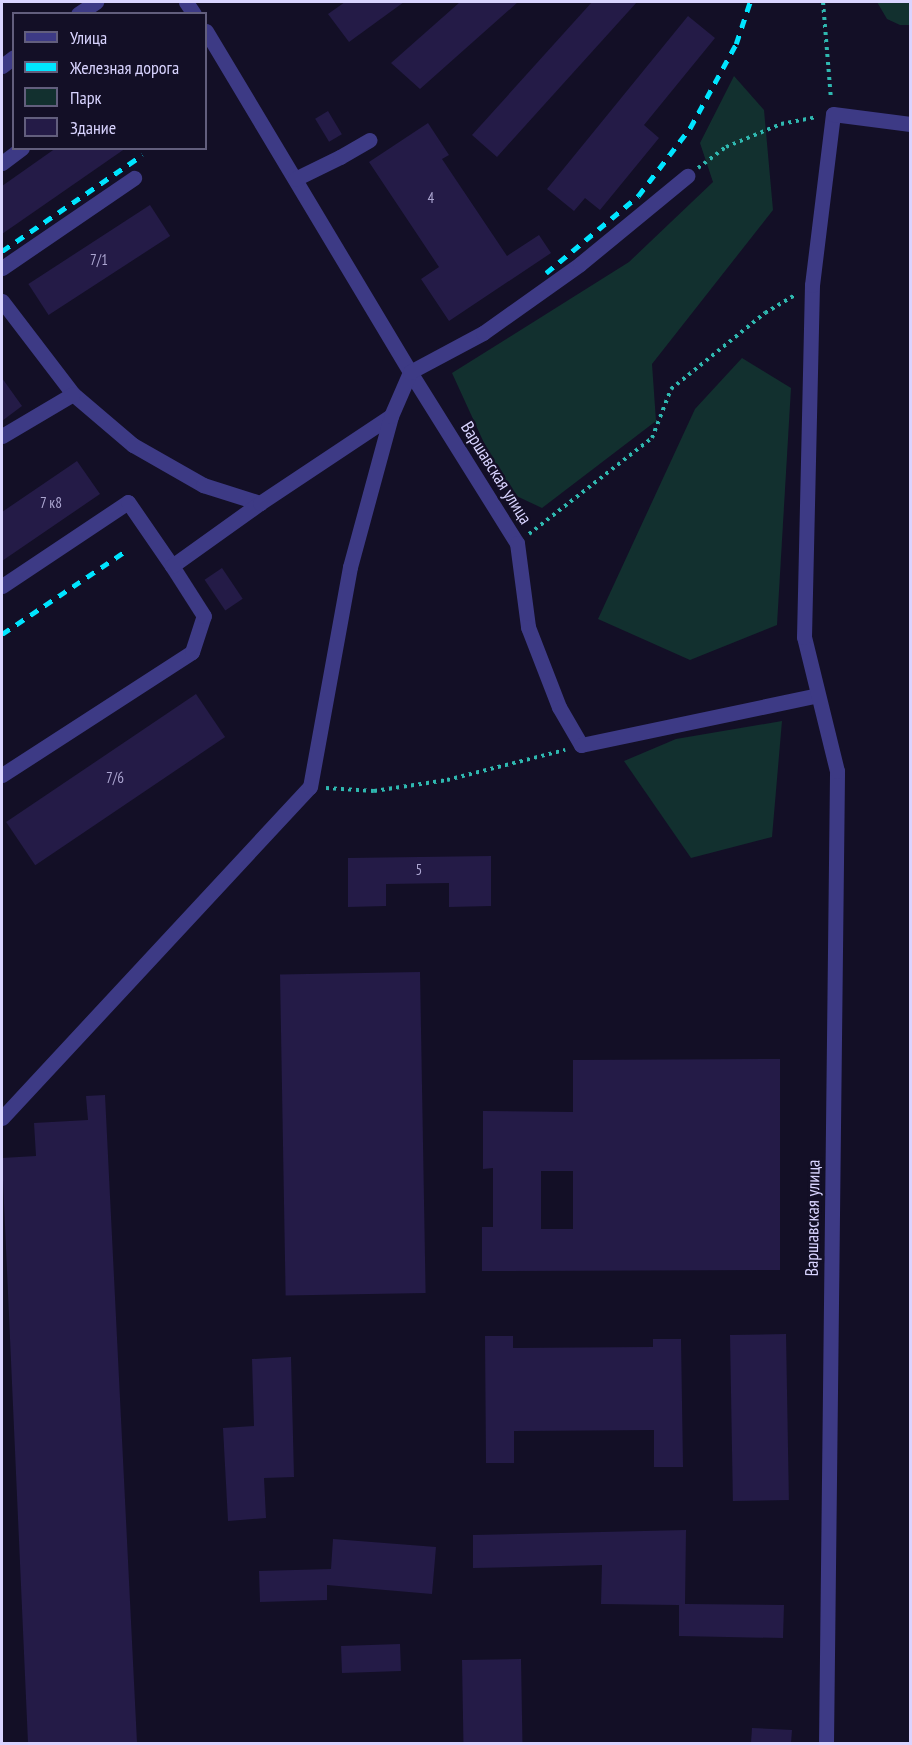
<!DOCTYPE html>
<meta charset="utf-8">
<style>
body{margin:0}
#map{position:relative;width:912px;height:1745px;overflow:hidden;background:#130f26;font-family:"PT Sans Narrow",sans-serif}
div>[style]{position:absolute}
.green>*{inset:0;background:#12302f}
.building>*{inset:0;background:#241b47;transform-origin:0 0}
.path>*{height:4px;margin-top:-2px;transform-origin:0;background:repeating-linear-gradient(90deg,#2fb8b0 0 3px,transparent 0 7.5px)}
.minor>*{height:15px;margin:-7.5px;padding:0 7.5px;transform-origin:7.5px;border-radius:7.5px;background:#3d3a85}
.rail>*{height:4.5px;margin-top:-2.25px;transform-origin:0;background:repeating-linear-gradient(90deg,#00e5ff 0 9px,transparent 0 17px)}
span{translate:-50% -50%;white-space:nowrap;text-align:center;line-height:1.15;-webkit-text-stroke:5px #130f26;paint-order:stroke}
.number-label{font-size:15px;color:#aca6d1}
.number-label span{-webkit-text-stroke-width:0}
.street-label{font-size:18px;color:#d9d4ff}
.frame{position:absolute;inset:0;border:3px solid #d9d4ff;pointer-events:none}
.legend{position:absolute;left:12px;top:12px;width:195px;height:138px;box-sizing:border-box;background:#130f26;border:2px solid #625e7d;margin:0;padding:8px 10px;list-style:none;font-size:18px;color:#d9d4ff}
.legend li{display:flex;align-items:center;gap:12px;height:30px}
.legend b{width:30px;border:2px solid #625e7d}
</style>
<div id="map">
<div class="green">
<i style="clip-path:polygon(877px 2px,910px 2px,910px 25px,900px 25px,887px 19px)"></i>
<i style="clip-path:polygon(734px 76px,764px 110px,773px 210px,652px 364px,656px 421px,542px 508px,506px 491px,452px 373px,629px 262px,713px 182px,700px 143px)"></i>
<i style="clip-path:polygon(742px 358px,791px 388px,777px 625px,690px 660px,598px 619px,695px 409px)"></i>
<i style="clip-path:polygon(782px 721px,772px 837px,691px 858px,624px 761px,676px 739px)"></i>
</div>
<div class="building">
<i style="clip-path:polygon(345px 2px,404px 2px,349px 42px,328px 14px)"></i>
<i style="clip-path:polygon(460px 2px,518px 2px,420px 89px,391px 63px)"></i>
<i style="clip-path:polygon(592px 2px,637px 2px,497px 157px,472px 135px)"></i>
<i style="clip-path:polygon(688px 16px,715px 38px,644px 125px,659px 138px,600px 210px,585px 198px,574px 211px,547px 189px)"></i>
<i style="left:328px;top:111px;width:27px;height:15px;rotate:59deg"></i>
<i style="clip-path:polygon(428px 123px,449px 155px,442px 159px,507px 256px,539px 235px,551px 253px,449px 321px,421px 279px,439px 267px,369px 162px)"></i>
<i style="clip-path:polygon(56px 148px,126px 148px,2px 234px,2px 186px)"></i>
<i style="left:150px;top:205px;width:37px;height:145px;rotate:57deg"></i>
<i style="clip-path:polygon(2px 378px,22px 406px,2px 421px)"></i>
<i style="clip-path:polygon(77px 461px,100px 494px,2px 561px,2px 512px)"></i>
<i style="left:222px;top:568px;width:37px;height:21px;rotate:56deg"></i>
<i style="left:196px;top:694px;width:52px;height:229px;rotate:56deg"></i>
<i style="clip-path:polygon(491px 856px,491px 906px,449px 907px,449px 883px,386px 884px,386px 906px,348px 907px,348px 858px)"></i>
<i style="left:420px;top:972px;width:321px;height:140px;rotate:89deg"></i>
<i style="clip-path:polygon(evenodd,780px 1059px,780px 1270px,482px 1271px,482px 1227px,493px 1227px,493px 1168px,483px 1169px,483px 1111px,573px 1112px,573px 1060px,780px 1059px,541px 1171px,573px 1171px,573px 1229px,541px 1229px,541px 1171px)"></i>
<i style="clip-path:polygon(105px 1095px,137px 1743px,28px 1743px,2px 1158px,36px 1156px,34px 1123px,88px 1120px,86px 1096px)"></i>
<i style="left:786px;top:1334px;width:166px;height:56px;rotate:89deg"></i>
<i style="clip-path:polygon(485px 1336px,513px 1336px,513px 1348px,653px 1347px,653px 1339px,681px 1339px,683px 1467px,654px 1467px,654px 1430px,514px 1431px,514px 1463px,486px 1463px)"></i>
<i style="clip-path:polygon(291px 1357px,294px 1477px,264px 1478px,266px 1518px,228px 1521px,223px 1428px,254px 1426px,252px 1359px)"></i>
<i style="clip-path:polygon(686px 1530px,685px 1604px,784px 1605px,783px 1638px,679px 1636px,679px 1605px,601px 1604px,602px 1565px,473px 1568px,473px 1535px)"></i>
<i style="clip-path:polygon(333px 1539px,436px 1547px,432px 1594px,327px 1585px,327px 1600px,260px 1602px,259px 1571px,331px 1569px)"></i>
<i style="left:400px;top:1644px;width:27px;height:59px;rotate:88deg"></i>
<i style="left:521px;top:1659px;width:84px;height:59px;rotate:89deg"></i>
<i style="clip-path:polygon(752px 1728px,792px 1730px,791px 1743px,751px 1743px)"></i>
</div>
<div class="path">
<i style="left:823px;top:2px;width:97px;rotate:85.3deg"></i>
<i style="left:698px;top:168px;width:35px;rotate:-37deg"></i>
<i style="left:726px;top:147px;width:60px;rotate:-22.7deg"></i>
<i style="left:781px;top:124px;width:36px;rotate:-11deg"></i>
<i style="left:529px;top:534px;width:156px;rotate:-38deg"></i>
<i style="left:652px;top:438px;width:53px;rotate:-68.8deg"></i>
<i style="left:671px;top:389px;width:121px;rotate:-39deg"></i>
<i style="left:765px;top:313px;width:35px;rotate:-31deg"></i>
<i style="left:326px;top:788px;width:48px;rotate:3.6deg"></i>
<i style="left:374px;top:791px;width:74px;rotate:-8.6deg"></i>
<i style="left:447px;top:780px;width:122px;rotate:-14.3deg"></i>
</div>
<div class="minor">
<i style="left:186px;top:2px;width:14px;rotate:56deg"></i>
<i style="left:78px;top:14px;width:22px;rotate:-34deg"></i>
<i style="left:206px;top:31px;width:397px;rotate:59.1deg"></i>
<i style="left:410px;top:372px;width:202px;rotate:58deg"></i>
<i style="left:517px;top:543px;width:85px;rotate:82.5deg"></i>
<i style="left:528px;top:627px;width:86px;rotate:68.8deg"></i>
<i style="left:559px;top:707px;width:44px;rotate:59.9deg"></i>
<i style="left:581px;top:745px;width:242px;rotate:-11.9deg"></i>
<i style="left:2px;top:66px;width:15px;rotate:-37deg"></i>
<i style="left:2px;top:163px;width:25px;rotate:-37deg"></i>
<i style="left:295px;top:179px;width:50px;rotate:-26.1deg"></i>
<i style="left:340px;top:157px;width:34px;rotate:-30deg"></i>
<i style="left:2px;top:268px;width:160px;rotate:-34.3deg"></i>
<i style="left:2px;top:301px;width:117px;rotate:52.6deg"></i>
<i style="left:73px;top:394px;width:79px;rotate:40.4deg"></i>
<i style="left:133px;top:445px;width:81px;rotate:29.7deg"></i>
<i style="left:203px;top:485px;width:60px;rotate:17.5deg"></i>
<i style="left:2px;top:436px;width:82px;rotate:-30.6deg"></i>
<i style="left:2px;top:586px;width:151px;rotate:-33.7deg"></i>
<i style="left:128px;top:502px;width:78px;rotate:55.5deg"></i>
<i style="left:2px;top:775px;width:226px;rotate:-32.9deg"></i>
<i style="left:192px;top:652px;width:38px;rotate:-72deg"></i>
<i style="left:204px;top:616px;width:59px;rotate:-122.6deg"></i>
<i style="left:172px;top:566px;width:108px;rotate:-35.6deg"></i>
<i style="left:260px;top:503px;width:157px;rotate:-33.6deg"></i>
<i style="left:2px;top:1118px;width:452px;rotate:-47.1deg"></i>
<i style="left:310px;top:787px;width:224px;rotate:-79.7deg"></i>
<i style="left:350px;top:567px;width:156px;rotate:-74.8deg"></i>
<i style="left:391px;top:416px;width:48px;rotate:-66.6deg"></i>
<i style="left:410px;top:372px;width:83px;rotate:-28.1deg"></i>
<i style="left:483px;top:333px;width:119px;rotate:-35.4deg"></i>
<i style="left:580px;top:264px;width:139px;rotate:-39.4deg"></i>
<i style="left:826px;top:1744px;width:973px;rotate:-89.35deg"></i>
<i style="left:837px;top:771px;width:138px;rotate:-103.8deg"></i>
<i style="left:804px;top:637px;width:352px;rotate:-88.7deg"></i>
<i style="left:812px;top:285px;width:172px;rotate:-83deg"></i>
<i style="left:833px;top:114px;width:78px;rotate:7.4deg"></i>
</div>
<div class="rail">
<i style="left:2px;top:251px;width:170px;rotate:-34.4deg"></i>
<i style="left:546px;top:273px;width:120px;rotate:-39.9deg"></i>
<i style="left:638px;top:196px;width:86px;rotate:-52.6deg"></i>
<i style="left:690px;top:128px;width:96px;rotate:-61.3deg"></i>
<i style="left:736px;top:44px;width:44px;rotate:-71.6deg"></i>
<i style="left:2px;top:634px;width:151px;rotate:-33.9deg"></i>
</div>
<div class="number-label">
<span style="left:431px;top:198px">4</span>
<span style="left:99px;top:260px">7/1</span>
<span style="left:51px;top:503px">7 к8</span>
<span style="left:115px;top:778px">7/6</span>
<span style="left:419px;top:870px">5</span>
</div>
<div class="street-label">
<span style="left:496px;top:473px;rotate:58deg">Варшавская улица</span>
<span style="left:813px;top:1218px;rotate:-89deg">Варшавская улица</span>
</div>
<div class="frame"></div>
<ul class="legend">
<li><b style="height:8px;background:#3d3a85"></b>Улица</li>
<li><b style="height:8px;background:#00e5ff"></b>Железная дорога</li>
<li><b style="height:16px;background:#12302f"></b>Парк</li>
<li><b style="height:16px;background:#241b47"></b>Здание</li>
</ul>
</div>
